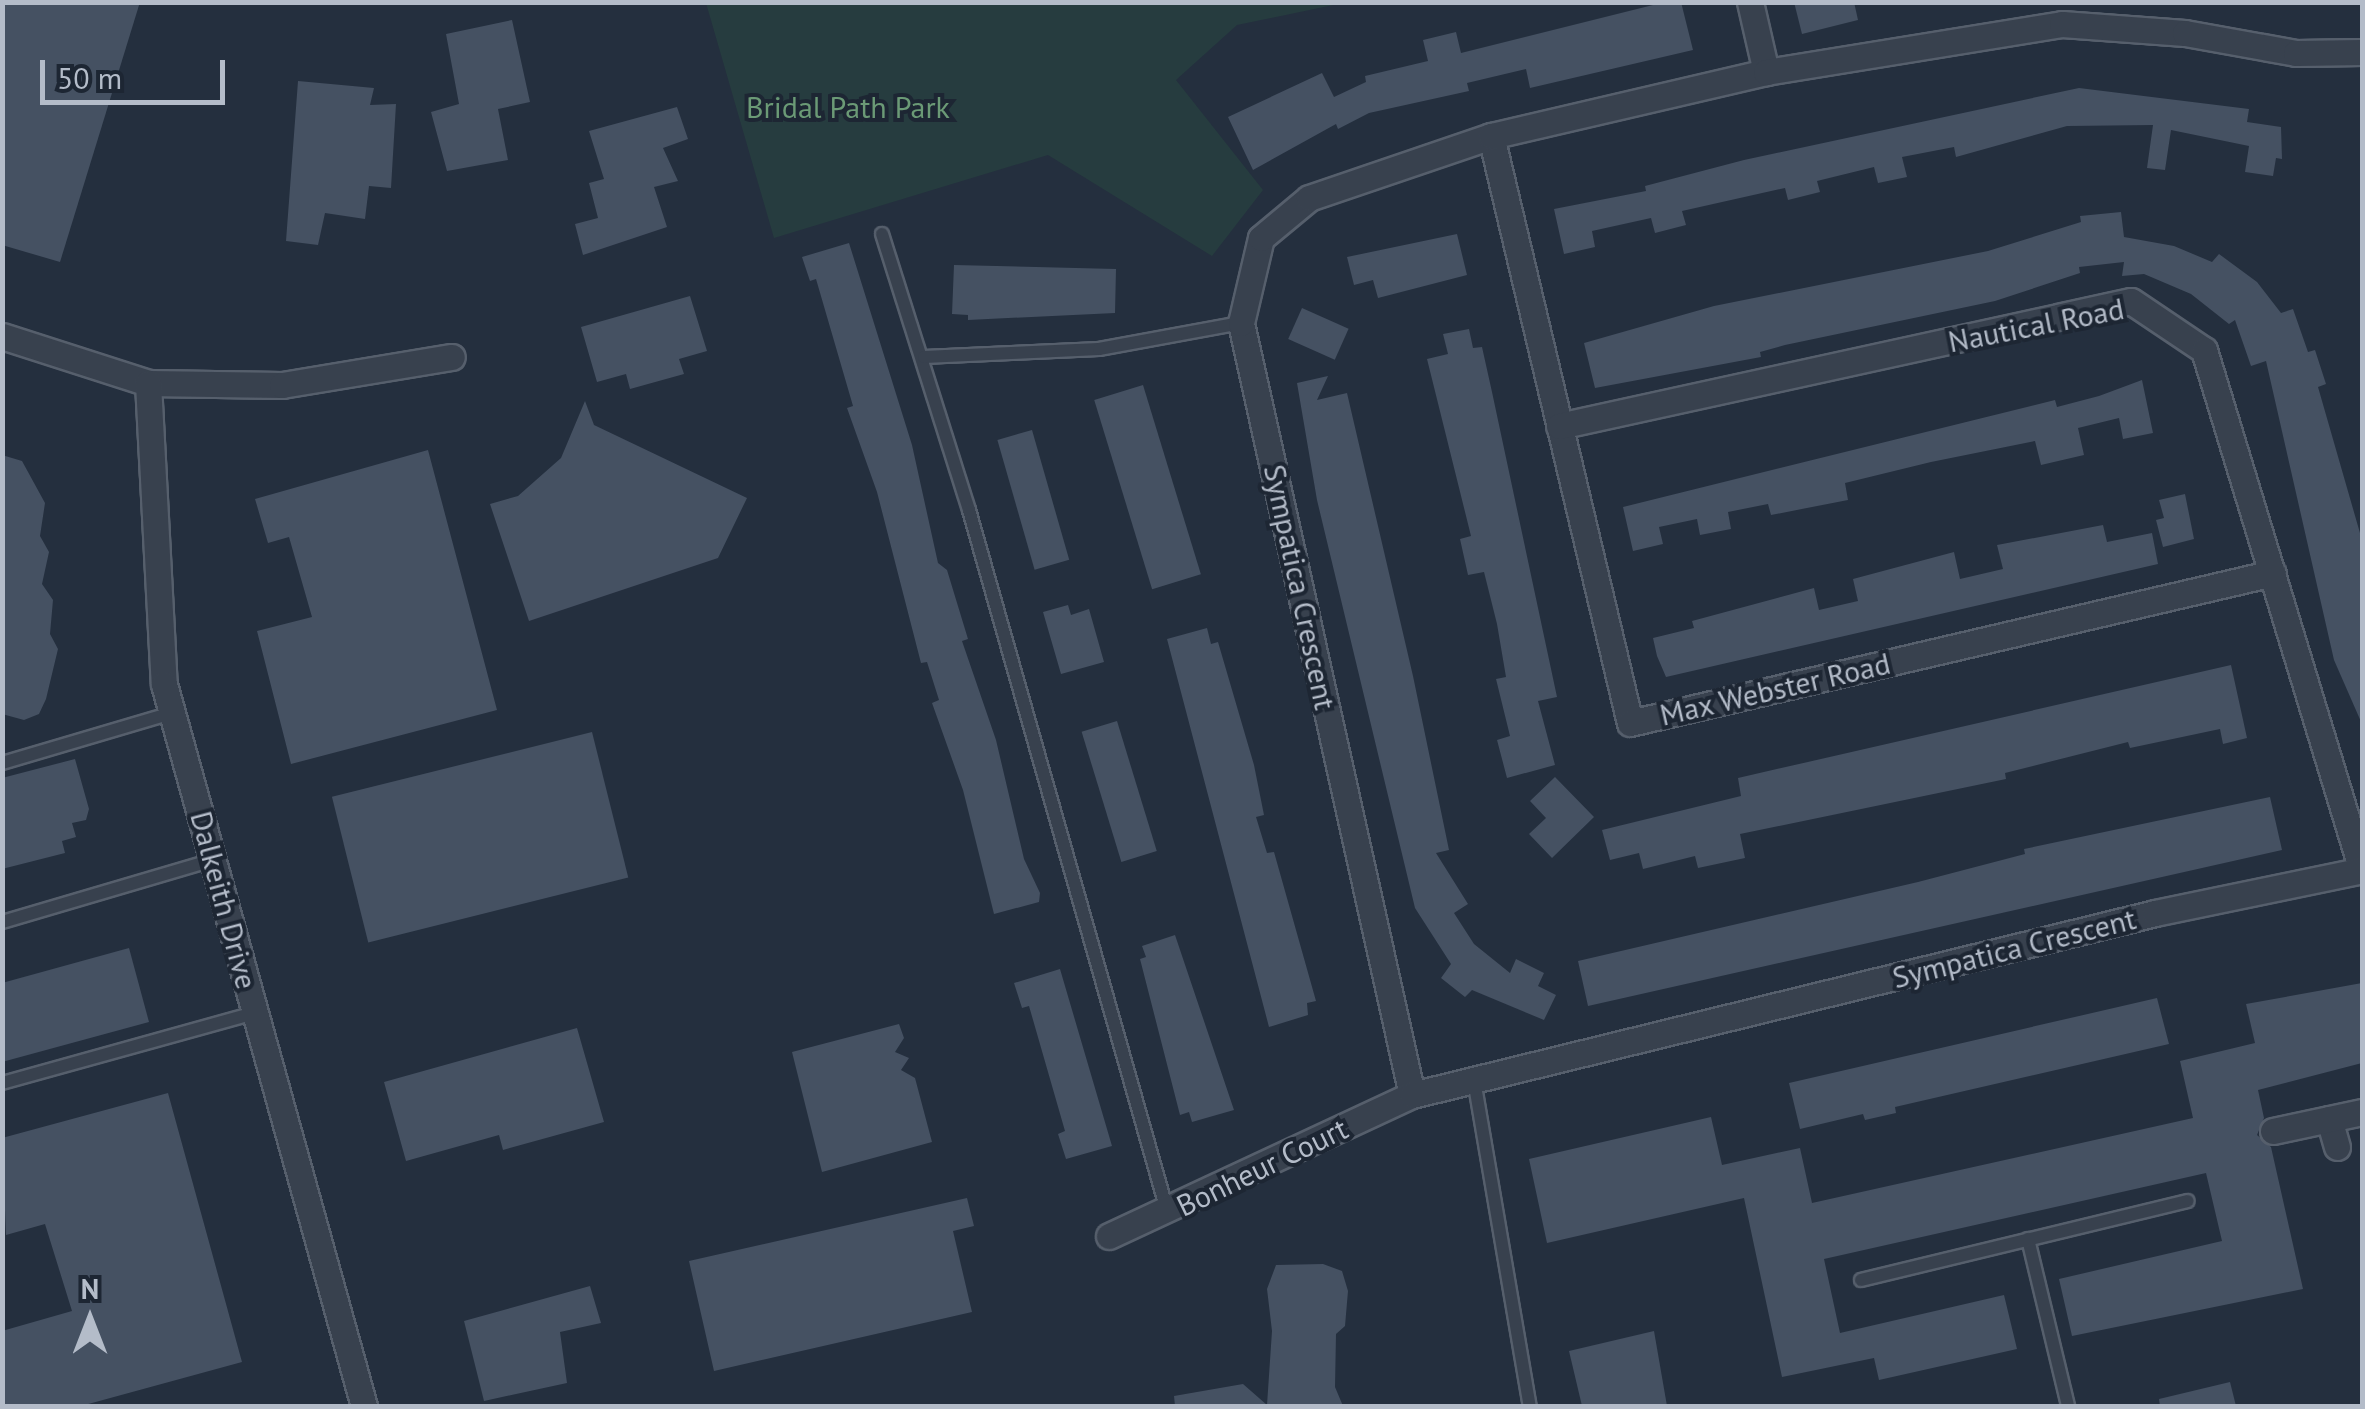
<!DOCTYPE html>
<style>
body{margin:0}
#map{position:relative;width:2365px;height:1409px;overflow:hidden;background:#242f3e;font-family:"PT Sans",sans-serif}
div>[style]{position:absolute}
.green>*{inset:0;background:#263c3f}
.building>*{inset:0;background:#455162;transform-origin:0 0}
.roads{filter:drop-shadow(2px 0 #565f6c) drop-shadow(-2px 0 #565f6c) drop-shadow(0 2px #565f6c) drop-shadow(0 -2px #565f6c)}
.lane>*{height:12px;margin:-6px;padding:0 6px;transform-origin:6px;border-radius:6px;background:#38414e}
.street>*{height:25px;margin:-12.5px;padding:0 12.5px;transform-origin:12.5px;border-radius:12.5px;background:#38414e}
span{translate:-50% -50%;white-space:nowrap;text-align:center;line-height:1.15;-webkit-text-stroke:8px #1d2633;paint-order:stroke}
.park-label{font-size:30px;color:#6b9a76}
.street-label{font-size:30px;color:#b4bcc9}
.frame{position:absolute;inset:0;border:5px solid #b4bcc9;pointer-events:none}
.north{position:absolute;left:40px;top:1269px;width:100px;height:100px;-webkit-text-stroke:8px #1d2633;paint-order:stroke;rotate:0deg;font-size:28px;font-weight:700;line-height:40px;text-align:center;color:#b4bcc9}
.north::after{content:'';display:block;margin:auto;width:35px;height:45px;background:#b4bcc9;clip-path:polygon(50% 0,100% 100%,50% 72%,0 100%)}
.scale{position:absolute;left:40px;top:60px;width:185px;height:45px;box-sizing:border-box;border:5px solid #b4bcc9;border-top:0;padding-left:12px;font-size:30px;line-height:35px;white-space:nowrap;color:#b4bcc9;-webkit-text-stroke:8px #1d2633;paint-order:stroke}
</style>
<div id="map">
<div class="green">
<i style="clip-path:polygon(706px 3px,706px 2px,1343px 3px,1237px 25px,1176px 80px,1263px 190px,1212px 256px,1048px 155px,774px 238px)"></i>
</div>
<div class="building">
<i style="clip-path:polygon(2px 2px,140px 2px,60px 262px,2px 245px)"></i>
<i style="clip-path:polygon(1665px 2px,1681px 2px,1693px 50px,1530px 88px,1526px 69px,1467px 83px,1469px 91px,1369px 113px,1338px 129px,1336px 124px,1253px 170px,1228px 117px,1322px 73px,1334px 97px,1366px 82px,1365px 76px,1428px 61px,1423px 40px,1456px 32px,1461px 53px)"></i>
<i style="clip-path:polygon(1794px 2px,1854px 2px,1858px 20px,1802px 34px)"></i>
<i style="clip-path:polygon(512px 20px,530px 102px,498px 109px,508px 160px,447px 171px,431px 112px,459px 104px,446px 34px)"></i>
<i style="clip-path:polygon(298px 81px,374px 88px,370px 105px,396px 104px,391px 188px,369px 186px,365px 219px,325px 213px,318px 245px,286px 241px)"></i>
<i style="clip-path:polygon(2079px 88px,2249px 109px,2247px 122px,2281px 127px,2282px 159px,2276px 158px,2273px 176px,2245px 172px,2249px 146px,2171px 130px,2165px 170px,2147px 168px,2153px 125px,2067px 126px,1956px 157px,1954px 147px,1902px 157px,1907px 177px,1878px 183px,1874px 167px,1817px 181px,1820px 192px,1788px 200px,1785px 188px,1682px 211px,1686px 225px,1655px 233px,1651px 218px,1592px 231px,1595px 247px,1564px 254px,1554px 209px,1646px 191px,1645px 186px,1744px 160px)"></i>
<i style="clip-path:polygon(677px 107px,688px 139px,663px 148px,678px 181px,654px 187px,667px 227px,583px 255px,575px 224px,598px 218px,589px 183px,604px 179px,589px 131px)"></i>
<i style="clip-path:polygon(2121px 212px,2124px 237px,2174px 246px,2212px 262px,2219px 254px,2257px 282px,2281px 313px,2293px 309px,2308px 352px,2315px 350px,2326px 384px,2318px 387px,2362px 540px,2362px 724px,2334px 660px,2266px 361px,2251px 366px,2235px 320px,2229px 324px,2191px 294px,2144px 274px,2122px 276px,2124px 262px,2079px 267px,2080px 273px,1995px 301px,1785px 345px,1760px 352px,1761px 357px,1595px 388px,1584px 343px,1714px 306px,1988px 251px,2081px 222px,2080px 216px)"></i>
<i style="clip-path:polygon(1457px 234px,1467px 275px,1378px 298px,1373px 280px,1354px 285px,1347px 257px)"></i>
<i style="clip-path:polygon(849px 243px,912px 445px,938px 563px,947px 570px,968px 639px,962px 641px,996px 740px,1024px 859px,1040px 893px,1039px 902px,994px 914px,963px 790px,932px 703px,939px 700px,927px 662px,921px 663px,877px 492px,847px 408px,853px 406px,816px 279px,810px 281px,802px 257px)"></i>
<i style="clip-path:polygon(954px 265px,1116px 269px,1115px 313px,968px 320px,968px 315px,952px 314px)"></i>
<i style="clip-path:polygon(690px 296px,707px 351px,679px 359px,684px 374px,630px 389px,626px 374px,597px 382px,581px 327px)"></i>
<i style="left:1302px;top:308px;width:51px;height:34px;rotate:24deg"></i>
<i style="clip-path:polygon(1469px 329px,1473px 348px,1482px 347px,1492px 392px,1557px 697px,1538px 701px,1555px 765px,1507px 778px,1497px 740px,1510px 736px,1496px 679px,1506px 677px,1497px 624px,1484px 572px,1468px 575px,1460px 539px,1471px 536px,1427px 359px,1448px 354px,1443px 334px)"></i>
<i style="clip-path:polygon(1328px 376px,1317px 400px,1347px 393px,1413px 676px,1449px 850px,1436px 853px,1468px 904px,1454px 913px,1474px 944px,1510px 973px,1516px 959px,1544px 973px,1538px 986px,1556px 995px,1544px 1020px,1472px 990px,1465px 997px,1441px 978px,1451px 964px,1415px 908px,1317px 500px,1297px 383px)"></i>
<i style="clip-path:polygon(2142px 380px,2153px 433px,2123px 439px,2119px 418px,2078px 428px,2084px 455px,2041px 465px,2035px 441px,1931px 462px,1845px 483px,1848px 500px,1771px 515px,1768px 504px,1728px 512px,1731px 529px,1700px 535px,1697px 519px,1659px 527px,1663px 544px,1633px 551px,1623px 507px,2055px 400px,2057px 407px,2099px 396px)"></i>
<i style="left:1143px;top:385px;width:198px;height:51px;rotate:73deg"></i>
<i style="clip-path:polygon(585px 401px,594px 425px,747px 498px,718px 558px,529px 621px,490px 504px,518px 496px,561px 458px)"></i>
<i style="left:1032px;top:430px;width:135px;height:36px;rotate:74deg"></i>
<i style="clip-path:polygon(428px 450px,497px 710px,291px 764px,257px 631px,312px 617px,289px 537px,268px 543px,255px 499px)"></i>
<i style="clip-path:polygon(2px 455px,22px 461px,45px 503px,40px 536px,49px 552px,42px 584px,53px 600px,50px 634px,58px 649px,46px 699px,39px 714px,24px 720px,2px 714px)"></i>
<i style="clip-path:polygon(2185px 494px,2194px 539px,2163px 547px,2156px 520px,2164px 518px,2159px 500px)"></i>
<i style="clip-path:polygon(2103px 525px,2107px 542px,2152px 533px,2158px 564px,1666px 677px,1657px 656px,1653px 638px,1694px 628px,1692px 621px,1814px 588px,1819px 610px,1858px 601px,1853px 579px,1954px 552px,1960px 579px,2003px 569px,1997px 545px)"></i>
<i style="clip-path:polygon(1068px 605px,1071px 615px,1089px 609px,1104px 662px,1061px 674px,1043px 612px)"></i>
<i style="clip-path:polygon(1207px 628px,1211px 644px,1218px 642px,1254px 765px,1264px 815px,1256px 817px,1267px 853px,1274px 852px,1316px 1001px,1307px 1003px,1308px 1015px,1269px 1027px,1167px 639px)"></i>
<i style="clip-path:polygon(2231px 665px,2247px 738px,2223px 744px,2220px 729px,2130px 748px,2128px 742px,2005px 773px,2006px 779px,1740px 834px,1745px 858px,1698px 868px,1695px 856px,1643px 869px,1639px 853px,1610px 860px,1602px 830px,1741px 796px,1738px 778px)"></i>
<i style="left:1117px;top:721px;width:136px;height:37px;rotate:73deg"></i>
<i style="left:592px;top:732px;width:150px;height:268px;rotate:76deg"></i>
<i style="clip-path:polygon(75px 759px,89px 809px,86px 820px,72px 823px,76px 837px,62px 841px,65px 853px,2px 869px,2px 778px)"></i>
<i style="clip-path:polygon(1555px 777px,1594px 817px,1552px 858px,1529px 834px,1546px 818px,1530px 801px)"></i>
<i style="clip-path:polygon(2270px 797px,2282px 850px,1588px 1006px,1578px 961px,1918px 882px,2025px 854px,2024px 849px)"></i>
<i style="clip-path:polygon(1175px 935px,1234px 1110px,1192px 1122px,1189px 1112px,1180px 1115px,1140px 959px,1146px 957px,1142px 946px)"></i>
<i style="clip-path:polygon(129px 948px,149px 1022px,2px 1062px,2px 983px)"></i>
<i style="clip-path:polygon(1060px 969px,1112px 1146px,1066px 1159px,1058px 1134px,1065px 1131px,1029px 1006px,1022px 1008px,1014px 983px)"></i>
<i style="clip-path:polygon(2362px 983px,2362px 1063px,2258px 1090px,2264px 1118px,2257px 1135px,2271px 1147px,2303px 1289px,2072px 1336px,2059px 1279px,2222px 1241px,2206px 1173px,1824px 1259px,1840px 1333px,2004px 1295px,2017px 1349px,1879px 1380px,1874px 1358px,1782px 1377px,1744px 1198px,1547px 1243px,1529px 1159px,1711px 1117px,1722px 1165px,1800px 1148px,1812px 1203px,2193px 1118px,2180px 1061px,2255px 1043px,2246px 1004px)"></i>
<i style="clip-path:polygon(2157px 998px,2169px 1044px,1895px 1107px,1896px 1113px,1865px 1120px,1863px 1114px,1800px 1129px,1789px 1083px)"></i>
<i style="clip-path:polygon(899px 1024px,904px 1038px,895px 1052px,909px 1058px,901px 1070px,915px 1078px,932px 1142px,822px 1172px,792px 1052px)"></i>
<i style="clip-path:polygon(577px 1028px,604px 1122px,503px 1150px,499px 1135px,406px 1161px,384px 1082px)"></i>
<i style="clip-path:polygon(168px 1093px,242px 1362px,81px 1406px,2px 1406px,2px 1331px,72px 1311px,45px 1224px,6px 1235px,2px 1138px)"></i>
<i style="clip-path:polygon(967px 1198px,974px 1226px,953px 1231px,972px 1312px,714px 1371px,689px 1261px)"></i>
<i style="clip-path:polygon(1323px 1264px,1342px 1271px,1348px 1291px,1345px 1326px,1336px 1334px,1335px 1387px,1343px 1406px,1175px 1406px,1174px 1396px,1243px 1384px,1267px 1405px,1272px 1331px,1267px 1289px,1276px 1265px)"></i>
<i style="clip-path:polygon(590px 1286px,601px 1323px,560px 1332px,567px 1383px,484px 1401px,464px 1321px)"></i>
<i style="clip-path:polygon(1654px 1331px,1667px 1406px,1582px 1406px,1569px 1351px)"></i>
<i style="clip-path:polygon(2230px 1382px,2236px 1406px,2160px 1406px,2159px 1399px)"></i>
</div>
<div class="roads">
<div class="lane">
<i style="left:882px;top:234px;width:289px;rotate:72.5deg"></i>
<i style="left:969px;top:510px;width:727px;rotate:74.21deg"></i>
<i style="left:924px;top:357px;width:175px;rotate:-2.6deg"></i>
<i style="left:1099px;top:349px;width:144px;rotate:-10.4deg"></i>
<i style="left:2px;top:763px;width:177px;rotate:-16.4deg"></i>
<i style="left:2px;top:922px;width:220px;rotate:-16.4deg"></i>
<i style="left:1474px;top:1080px;width:331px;rotate:80.3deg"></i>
<i style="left:2px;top:1083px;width:263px;rotate:-15.5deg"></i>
<i style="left:2028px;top:1239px;width:172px;rotate:76.5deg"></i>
<i style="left:1861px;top:1280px;width:336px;rotate:-13.6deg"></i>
</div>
<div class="street">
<i style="left:1750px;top:2px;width:72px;rotate:77.1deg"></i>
<i style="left:1491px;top:136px;width:603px;rotate:76.68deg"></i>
<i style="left:1630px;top:723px;width:660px;rotate:-13.13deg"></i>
<i style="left:2px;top:336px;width:153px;rotate:17.8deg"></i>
<i style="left:148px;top:383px;width:134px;rotate:0.9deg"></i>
<i style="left:282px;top:385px;width:172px;rotate:-9.4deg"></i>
<i style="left:148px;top:383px;width:301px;rotate:87deg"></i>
<i style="left:164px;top:684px;width:749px;rotate:74.52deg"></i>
<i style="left:1559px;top:426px;width:585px;rotate:-12.33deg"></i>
<i style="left:2131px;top:301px;width:88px;rotate:33.9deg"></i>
<i style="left:2204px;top:350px;width:543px;rotate:73.1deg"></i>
<i style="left:1412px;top:1095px;width:791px;rotate:-102.49deg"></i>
<i style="left:1241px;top:323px;width:87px;rotate:-76.8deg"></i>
<i style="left:1261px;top:238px;width:62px;rotate:-39.8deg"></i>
<i style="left:1309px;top:198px;width:192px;rotate:-18.8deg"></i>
<i style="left:1491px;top:136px;width:282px;rotate:-13.1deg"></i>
<i style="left:1766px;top:72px;width:300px;rotate:-9.2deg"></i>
<i style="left:2062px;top:24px;width:123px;rotate:4.2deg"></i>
<i style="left:2185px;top:33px;width:113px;rotate:10.2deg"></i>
<i style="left:2296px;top:53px;width:66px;rotate:-0.9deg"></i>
<i style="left:2329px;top:1119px;width:29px;rotate:74deg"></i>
<i style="left:2273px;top:1131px;width:91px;rotate:-12.1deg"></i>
<i style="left:1109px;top:1236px;width:334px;rotate:-25deg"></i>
<i style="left:1412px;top:1095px;width:765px;rotate:-13.76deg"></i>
<i style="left:2155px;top:913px;width:211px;rotate:-11.7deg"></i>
</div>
</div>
<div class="park-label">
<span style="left:848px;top:107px">Bridal Path Park</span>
</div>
<div class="street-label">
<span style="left:2036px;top:325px;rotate:-11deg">Nautical Road</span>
<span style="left:1300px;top:587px;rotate:78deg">Sympatica Crescent</span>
<span style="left:1775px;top:689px;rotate:-13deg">Max Webster Road</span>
<span style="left:224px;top:900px;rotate:75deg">Dalkeith Drive</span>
<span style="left:2014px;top:948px;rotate:-14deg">Sympatica Crescent</span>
<span style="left:1262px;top:1167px;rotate:-26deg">Bonheur Court</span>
</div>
<div class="frame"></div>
<div class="north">N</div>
<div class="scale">50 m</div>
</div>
